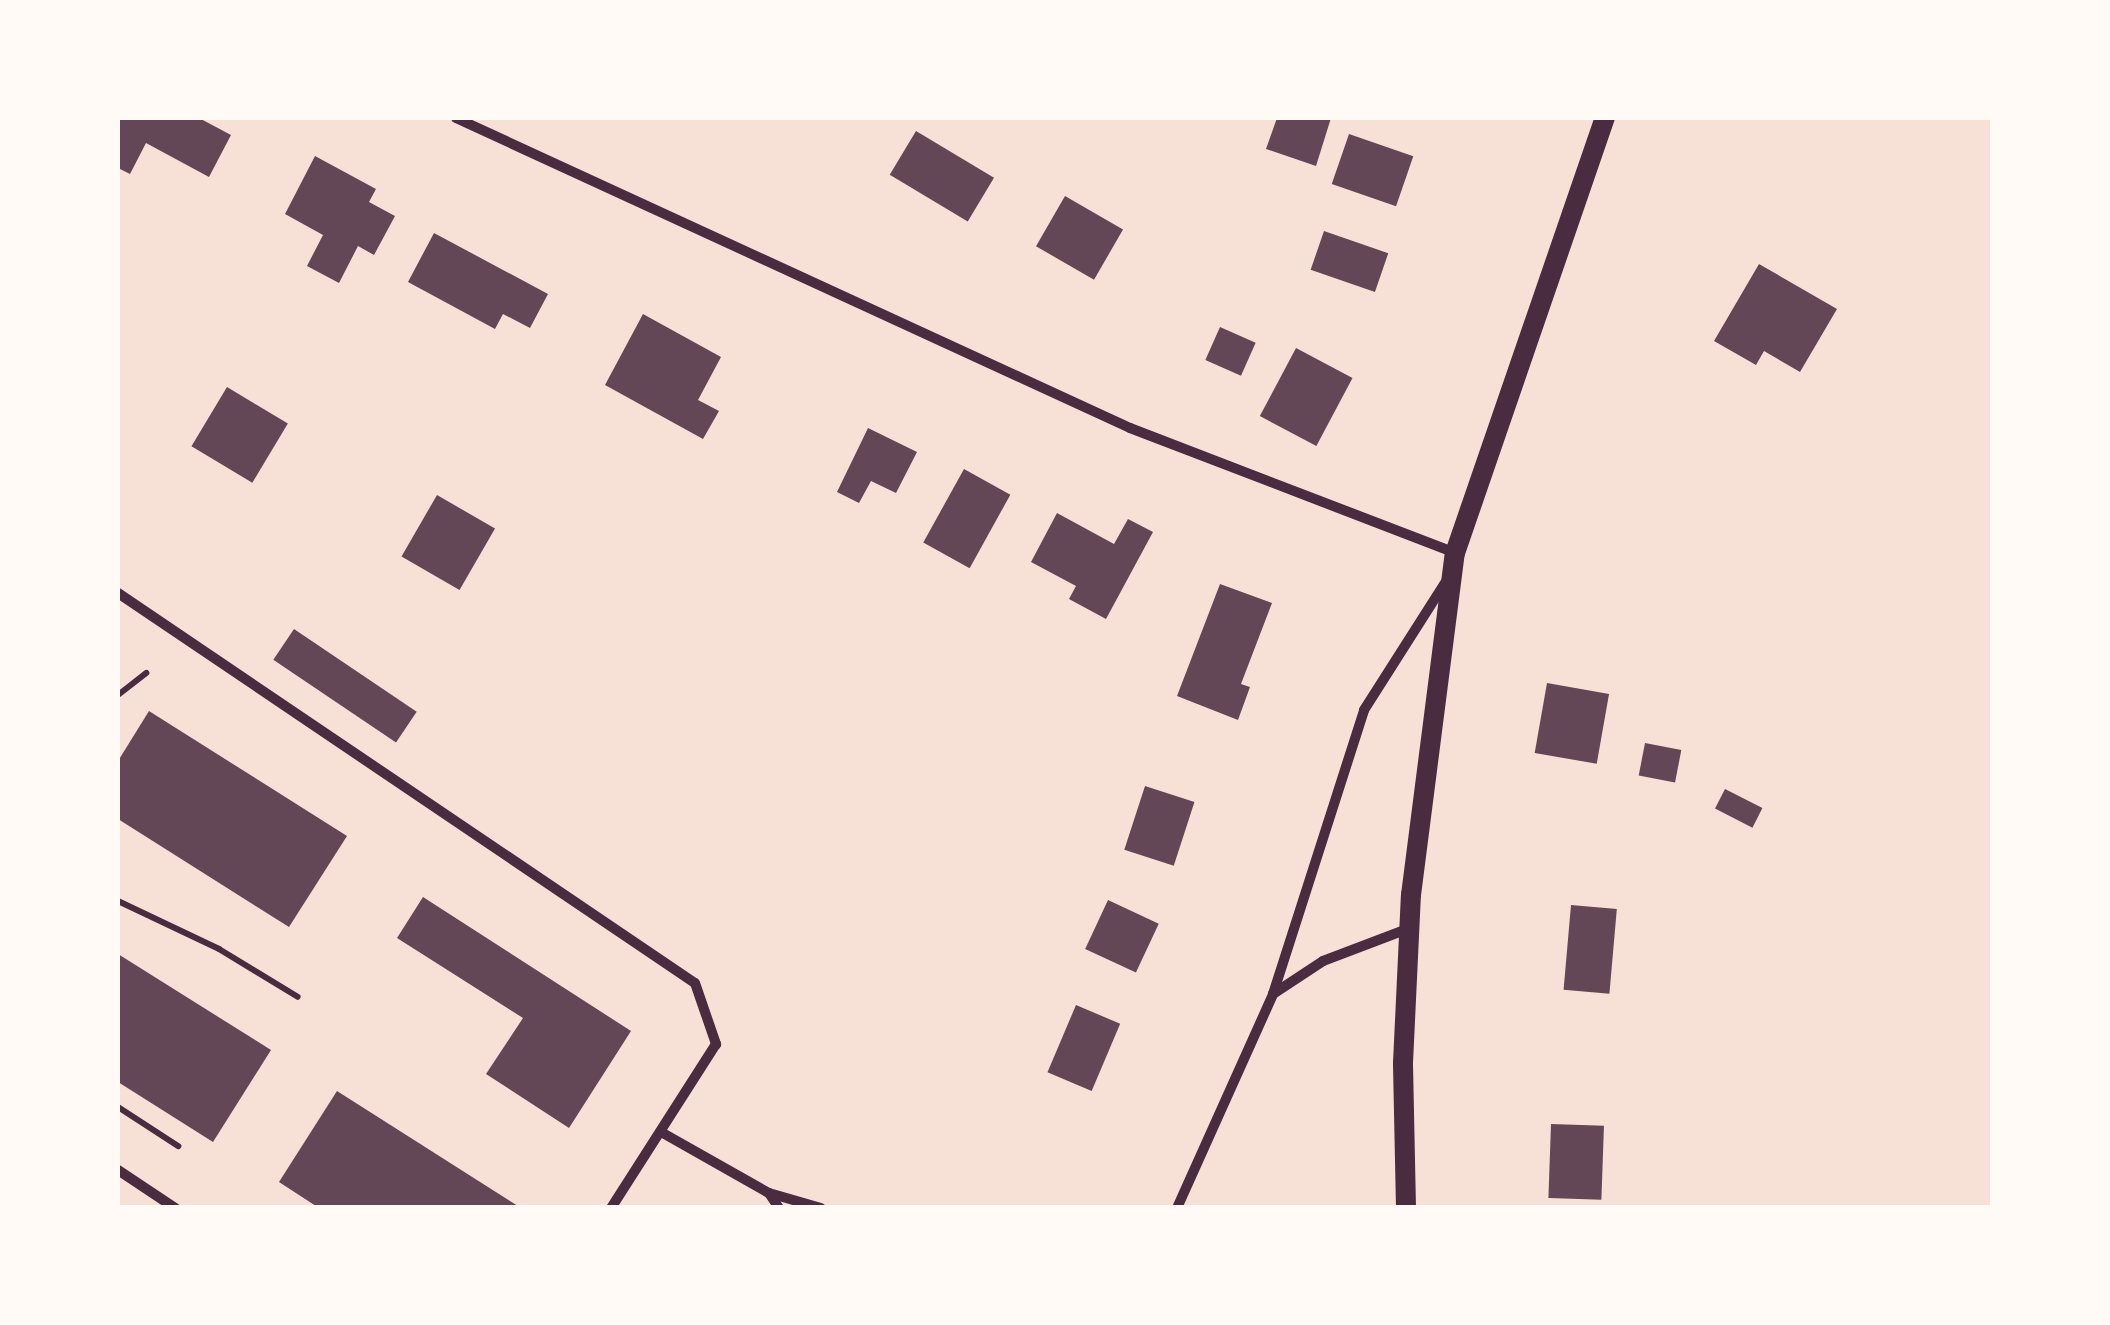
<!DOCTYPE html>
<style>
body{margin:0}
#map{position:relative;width:2110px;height:1325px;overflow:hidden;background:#f7e1d7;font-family:Cabin,sans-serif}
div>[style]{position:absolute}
.building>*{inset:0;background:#644757;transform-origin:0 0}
.path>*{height:6px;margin:-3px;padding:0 3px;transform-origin:3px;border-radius:3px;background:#4a2c40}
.minor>*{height:10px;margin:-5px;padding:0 5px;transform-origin:5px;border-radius:5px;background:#4a2c40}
.secondary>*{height:20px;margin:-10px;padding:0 10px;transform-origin:10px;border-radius:10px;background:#4a2c40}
span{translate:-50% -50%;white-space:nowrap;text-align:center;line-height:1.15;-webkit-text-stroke:8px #fffaf5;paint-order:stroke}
.frame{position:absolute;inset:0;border:120px solid #fffaf5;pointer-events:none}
</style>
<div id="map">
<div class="building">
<i style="clip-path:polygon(118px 118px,199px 118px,231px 135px,209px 177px,146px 143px,130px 174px,118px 168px)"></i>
<i style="clip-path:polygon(1277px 118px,1331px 118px,1316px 166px,1266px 149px)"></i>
<i style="left:916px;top:131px;width:91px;height:51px;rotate:31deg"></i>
<i style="left:1349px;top:134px;width:68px;height:53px;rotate:19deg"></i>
<i style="clip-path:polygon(315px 156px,376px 189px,369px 202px,395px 216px,374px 255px,358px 246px,339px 283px,307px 266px,323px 235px,285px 214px)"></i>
<i style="left:1065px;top:196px;width:67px;height:58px;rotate:30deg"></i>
<i style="left:1324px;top:231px;width:68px;height:41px;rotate:19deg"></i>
<i style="clip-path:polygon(434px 233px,548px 294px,530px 328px,503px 314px,495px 329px,408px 282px)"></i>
<i style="clip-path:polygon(1759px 264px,1837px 309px,1800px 372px,1764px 351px,1756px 365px,1714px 341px)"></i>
<i style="clip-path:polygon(643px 314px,721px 357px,698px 400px,719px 411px,703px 439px,605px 385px)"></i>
<i style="left:1220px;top:327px;width:39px;height:36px;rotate:24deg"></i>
<i style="left:1296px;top:348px;width:64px;height:77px;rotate:28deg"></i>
<i style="left:227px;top:387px;width:71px;height:69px;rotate:31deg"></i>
<i style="clip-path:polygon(868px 428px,917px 452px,896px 493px,871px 481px,859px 503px,837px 492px)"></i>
<i style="left:964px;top:469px;width:53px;height:84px;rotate:29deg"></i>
<i style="left:437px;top:495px;width:67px;height:71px;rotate:30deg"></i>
<i style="clip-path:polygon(1057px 513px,1114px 544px,1128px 519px,1153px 532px,1106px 619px,1069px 599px,1076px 586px,1031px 562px)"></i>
<i style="clip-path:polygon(1220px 584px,1272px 603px,1241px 684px,1250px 687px,1238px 720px,1177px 696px)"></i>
<i style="left:294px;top:629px;width:148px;height:37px;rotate:34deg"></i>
<i style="left:1547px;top:683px;width:63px;height:71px;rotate:10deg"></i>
<i style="clip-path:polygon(149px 711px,347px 836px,289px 927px,118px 819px,118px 761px)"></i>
<i style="left:1645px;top:743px;width:37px;height:33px;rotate:11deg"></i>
<i style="left:1145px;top:786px;width:52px;height:67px;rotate:18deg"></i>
<i style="left:1725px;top:789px;width:42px;height:22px;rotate:27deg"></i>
<i style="clip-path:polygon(423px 897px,631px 1031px,569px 1128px,486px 1074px,523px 1018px,397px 938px)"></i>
<i style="left:1108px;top:900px;width:56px;height:54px;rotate:25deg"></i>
<i style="left:1571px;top:905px;width:46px;height:85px;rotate:5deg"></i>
<i style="clip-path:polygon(118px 954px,271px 1050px,213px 1142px,118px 1082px)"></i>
<i style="left:1076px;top:1005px;width:48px;height:73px;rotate:23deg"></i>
<i style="clip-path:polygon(337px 1091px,521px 1208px,319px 1208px,279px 1182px)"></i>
<i style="left:1551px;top:1124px;width:53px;height:74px;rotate:2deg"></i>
</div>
<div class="path">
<i style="left:118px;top:695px;width:36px;rotate:-38deg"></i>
<i style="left:118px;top:901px;width:112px;rotate:25.4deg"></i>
<i style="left:219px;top:949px;width:92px;rotate:31.3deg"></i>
<i style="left:118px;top:1107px;width:72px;rotate:33deg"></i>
</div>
<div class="minor">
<i style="left:456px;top:118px;width:742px;rotate:24.7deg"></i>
<i style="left:1130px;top:428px;width:348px;rotate:21deg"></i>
<i style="left:118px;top:593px;width:696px;rotate:34.06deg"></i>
<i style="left:695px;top:983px;width:65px;rotate:71deg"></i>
<i style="left:716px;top:1044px;width:195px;rotate:122.6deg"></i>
<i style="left:1273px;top:994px;width:298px;rotate:-72.2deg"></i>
<i style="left:1364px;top:710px;width:151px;rotate:-57.5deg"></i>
<i style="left:661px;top:1132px;width:124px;rotate:29.5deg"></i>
<i style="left:118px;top:1170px;width:69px;rotate:33.7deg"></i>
<i style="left:779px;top:1208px;width:18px;rotate:-124deg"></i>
<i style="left:769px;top:1193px;width:54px;rotate:16.1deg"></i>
<i style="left:1177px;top:1208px;width:235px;rotate:-65.8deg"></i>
<i style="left:1273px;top:994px;width:60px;rotate:-33.4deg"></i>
<i style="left:1323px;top:961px;width:93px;rotate:-20.8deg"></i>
</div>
<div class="secondary">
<i style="left:1406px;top:1208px;width:145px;rotate:-91.2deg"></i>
<i style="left:1403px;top:1063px;width:168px;rotate:-87.3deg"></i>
<i style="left:1411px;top:895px;width:345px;rotate:-82.7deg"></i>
<i style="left:1455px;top:553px;width:460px;rotate:-71deg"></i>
</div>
<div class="frame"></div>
</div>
